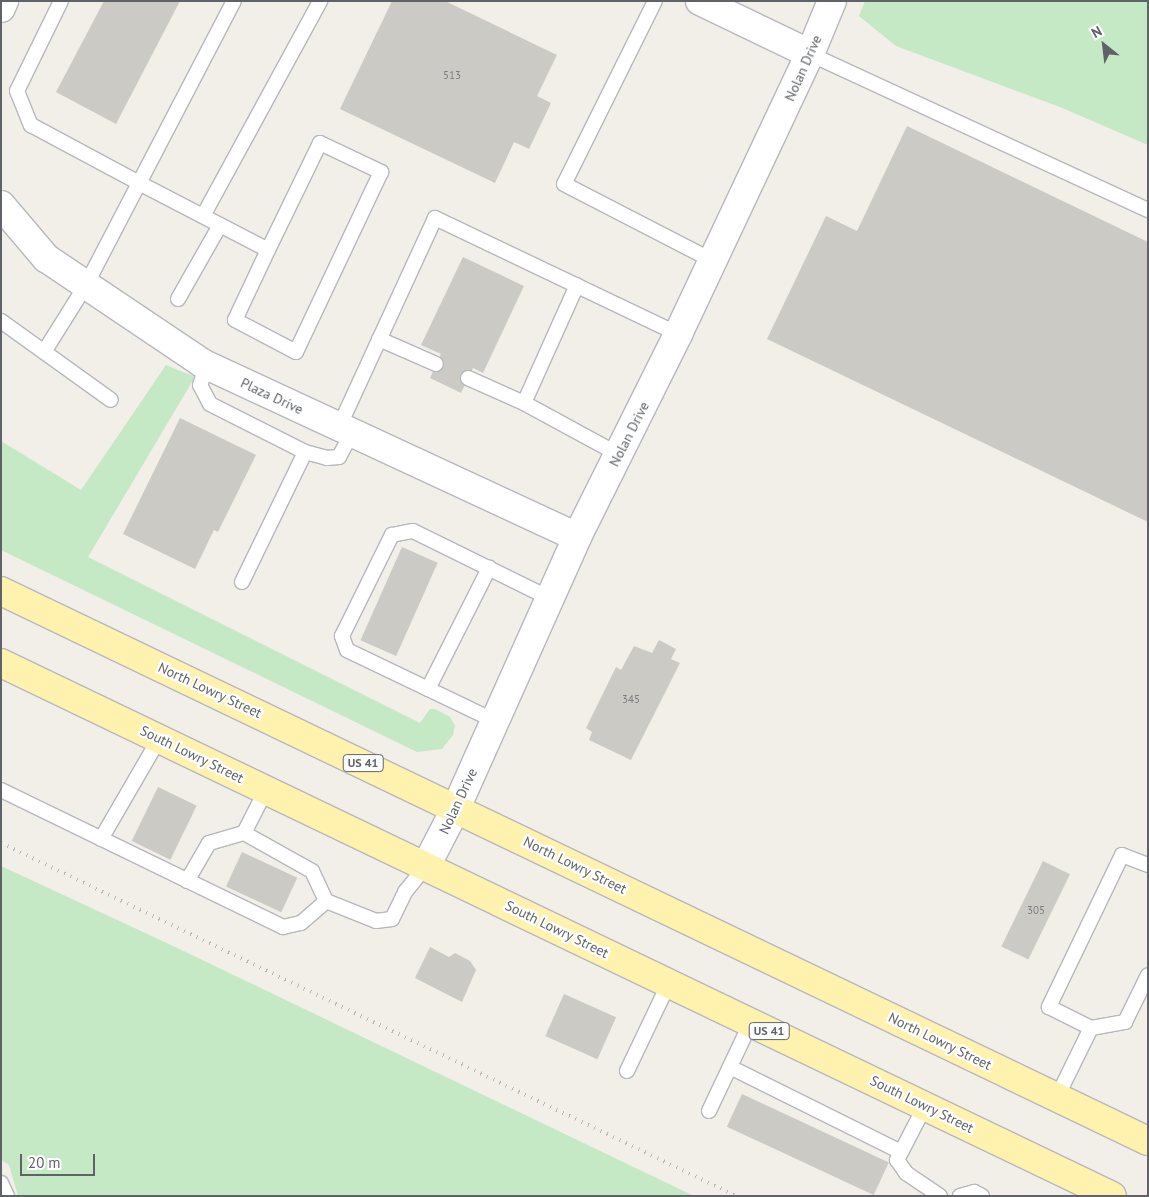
<!DOCTYPE html>
<style>
body{margin:0}
#map{position:relative;width:1149px;height:1197px;overflow:hidden;background:#f1efe8;font-family:"PT Sans",sans-serif}
div>[style]{position:absolute}
.green>*{inset:0;background:#c5e8c5}
.building>*{inset:0;background:#cccac5;transform-origin:0 0}
.roads{filter:drop-shadow(1px 0 #b5b8bc) drop-shadow(-1px 0 #b5b8bc) drop-shadow(0 1px #b5b8bc) drop-shadow(0 -1px #b5b8bc)}
.lane>*{height:14px;margin:-7px;padding:0 7px;transform-origin:7px;border-radius:7px;background:#fff}
.street>*{height:28px;margin:-14px;padding:0 14px;transform-origin:14px;border-radius:14px;background:#fff}
.secondary>*{height:28px;margin:-14px;padding:0 14px;transform-origin:14px;border-radius:14px;background:#fff}
.primary>*{height:28px;margin:-14px;padding:0 14px;transform-origin:14px;border-radius:14px;background:#fff2af}
.rail>*{height:4px;margin-top:-2px;transform-origin:0;background:repeating-linear-gradient(90deg,#b6b7b8 0 1px,transparent 0 7px)}
span{translate:-50% -50%;white-space:nowrap;text-align:center;line-height:1.15;-webkit-text-stroke:4.5px #fff;paint-order:stroke}
.number-label{font-size:11px;color:#7a7d7f}
.number-label span{-webkit-text-stroke-width:0}
.shield-label span{padding:1px 4px;background:#fff;border:1px solid;border-radius:4px;-webkit-text-stroke-width:0}
.shield-label{font-size:12px;color:#5f6368;font-weight:700}
.street-label{font-size:14px;color:#5f6368}
.frame{position:absolute;inset:0;border:2px solid #5f6368;pointer-events:none}
.north{position:absolute;left:1079px;top:20px;width:50px;height:50px;-webkit-text-stroke:4px #fff;paint-order:stroke;rotate:331deg;font-size:14px;font-weight:700;line-height:20px;text-align:center;color:#5f6368}
.north::after{content:'';display:block;margin:auto;width:18px;height:22px;background:#5f6368;clip-path:polygon(50% 0,100% 100%,50% 72%,0 100%)}
.scale{position:absolute;left:20px;top:1154px;width:75px;height:22px;box-sizing:border-box;border:2px solid #5f6368;border-top:0;padding-left:6px;font-size:15px;line-height:18px;white-space:nowrap;color:#5f6368;-webkit-text-stroke:4px #fff;paint-order:stroke}
</style>
<div id="map">
<div class="green">
<i style="clip-path:polygon(865px 1px,1148px 1px,1148px 145px,1060px 107px,896px 46px,859px 16px)"></i>
<i style="clip-path:polygon(166px 365px,195px 377px,88px 557px,420px 723px,430px 709px,435px 709px,450px 717px,455px 726px,453px 735px,442px 749px,417px 752px,1px 550px,1px 441px,81px 490px)"></i>
<i style="clip-path:polygon(1px 866px,171px 945px,694px 1196px,18px 1196px,9px 1165px,1px 1160px)"></i>
</div>
<div class="building">
<i style="clip-path:polygon(104px 1px,180px 1px,116px 124px,56px 92px)"></i>
<i style="clip-path:polygon(392px 1px,445px 1px,557px 55px,537px 96px,551px 103px,529px 149px,514px 142px,495px 183px,340px 109px)"></i>
<i style="clip-path:polygon(907px 126px,1148px 242px,1148px 522px,767px 339px,826px 216px,857px 231px)"></i>
<i style="clip-path:polygon(463px 257px,524px 286px,483px 373px,473px 368px,461px 393px,430px 378px,441px 354px,421px 345px)"></i>
<i style="clip-path:polygon(180px 418px,256px 455px,218px 532px,214px 530px,195px 569px,123px 534px)"></i>
<i style="left:402px;top:547px;width:39px;height:102px;rotate:24deg"></i>
<i style="clip-path:polygon(659px 640px,676px 649px,671px 659px,680px 663px,631px 760px,589px 740px,592px 732px,586px 728px,616px 667px,621px 670px,634px 646px,652px 653px)"></i>
<i style="left:158px;top:787px;width:43px;height:60px;rotate:26deg"></i>
<i style="left:242px;top:852px;width:61px;height:38px;rotate:25deg"></i>
<i style="left:1043px;top:861px;width:30px;height:95px;rotate:26deg"></i>
<i style="clip-path:polygon(430px 947px,449px 957px,455px 953px,470px 961px,476px 970px,462px 1002px,415px 978px)"></i>
<i style="left:564px;top:994px;width:57px;height:46px;rotate:24deg"></i>
<i style="left:742px;top:1094px;width:162px;height:36px;rotate:25deg"></i>
</div>
<div class="roads">
<div class="lane">
<i style="left:61px;top:1px;width:100px;rotate:116.1deg"></i>
<i style="left:17px;top:91px;width:37px;rotate:68deg"></i>
<i style="left:31px;top:125px;width:123px;rotate:28.2deg"></i>
<i style="left:139px;top:183px;width:145px;rotate:27.4deg"></i>
<i style="left:268px;top:250px;width:119px;rotate:-64.1deg"></i>
<i style="left:320px;top:143px;width:68px;rotate:25.4deg"></i>
<i style="left:381px;top:172px;width:199px;rotate:115.3deg"></i>
<i style="left:296px;top:352px;width:69px;rotate:-152.3deg"></i>
<i style="left:235px;top:320px;width:77px;rotate:-64.8deg"></i>
<i style="left:655px;top:1px;width:204px;rotate:116.4deg"></i>
<i style="left:564px;top:184px;width:168px;rotate:27.3deg"></i>
<i style="left:810px;top:54px;width:372px;rotate:24.8deg"></i>
<i style="left:203px;top:216px;width:245px;rotate:-61.4deg"></i>
<i style="left:178px;top:299px;width:85px;rotate:-60.4deg"></i>
<i style="left:1px;top:321px;width:135px;rotate:35.7deg"></i>
<i style="left:379px;top:339px;width:62px;rotate:23.7deg"></i>
<i style="left:44px;top:352px;width:79px;rotate:-57.9deg"></i>
<i style="left:86px;top:285px;width:320px;rotate:-62.5deg"></i>
<i style="left:207px;top:365px;width:21px;rotate:109deg"></i>
<i style="left:200px;top:385px;width:21px;rotate:62deg"></i>
<i style="left:210px;top:404px;width:106px;rotate:26.8deg"></i>
<i style="left:468px;top:378px;width:61px;rotate:24.1deg"></i>
<i style="left:524px;top:403px;width:107px;rotate:28.5deg"></i>
<i style="left:524px;top:403px;width:129px;rotate:-65.8deg"></i>
<i style="left:339px;top:427px;width:230px;rotate:-65.3deg"></i>
<i style="left:435px;top:218px;width:269px;rotate:25.5deg"></i>
<i style="left:242px;top:582px;width:144px;rotate:-64.1deg"></i>
<i style="left:305px;top:452px;width:23px;rotate:15deg"></i>
<i style="left:327px;top:458px;width:12px;rotate:-5deg"></i>
<i style="left:339px;top:457px;width:27px;rotate:-62deg"></i>
<i style="left:428px;top:689px;width:136px;rotate:-63.2deg"></i>
<i style="left:495px;top:721px;width:164px;rotate:-154.4deg"></i>
<i style="left:347px;top:650px;width:15px;rotate:-110deg"></i>
<i style="left:342px;top:636px;width:113px;rotate:-63.7deg"></i>
<i style="left:392px;top:535px;width:21px;rotate:-11deg"></i>
<i style="left:413px;top:531px;width:152px;rotate:26.2deg"></i>
<i style="left:1px;top:790px;width:314px;rotate:25.9deg"></i>
<i style="left:283px;top:927px;width:18px;rotate:-13deg"></i>
<i style="left:301px;top:923px;width:33px;rotate:-41deg"></i>
<i style="left:326px;top:901px;width:54px;rotate:21.8deg"></i>
<i style="left:376px;top:921px;width:16px;rotate:-7deg"></i>
<i style="left:392px;top:919px;width:30px;rotate:-64deg"></i>
<i style="left:405px;top:892px;width:33px;rotate:-51deg"></i>
<i style="left:244px;top:833px;width:78px;rotate:29.2deg"></i>
<i style="left:312px;top:871px;width:33px;rotate:65deg"></i>
<i style="left:101px;top:839px;width:116px;rotate:-59.9deg"></i>
<i style="left:1148px;top:865px;width:28px;rotate:-159deg"></i>
<i style="left:1122px;top:855px;width:169px;rotate:115.7deg"></i>
<i style="left:1049px;top:1007px;width:47px;rotate:26.6deg"></i>
<i style="left:1091px;top:1028px;width:35px;rotate:-10deg"></i>
<i style="left:1125px;top:1022px;width:52px;rotate:-63.9deg"></i>
<i style="left:187px;top:881px;width:44px;rotate:-59.9deg"></i>
<i style="left:209px;top:843px;width:36px;rotate:-16deg"></i>
<i style="left:244px;top:833px;width:48px;rotate:-62.9deg"></i>
<i style="left:730px;top:1067px;width:191px;rotate:26.4deg"></i>
<i style="left:627px;top:1071px;width:98px;rotate:-64.5deg"></i>
<i style="left:1057px;top:1097px;width:77px;rotate:-63.8deg"></i>
<i style="left:925px;top:1106px;width:61px;rotate:117.4deg"></i>
<i style="left:897px;top:1160px;width:16px;rotate:55deg"></i>
<i style="left:906px;top:1173px;width:41px;rotate:34.1deg"></i>
<i style="left:709px;top:1111px;width:98px;rotate:-64.7deg"></i>
<i style="left:1px;top:1183px;width:14px;rotate:65deg"></i>
<i style="left:960px;top:1196px;width:15px;rotate:-16deg"></i>
<i style="left:974px;top:1192px;width:9px;rotate:27deg"></i>
</div>
<div class="street">
<i style="left:700px;top:1px;width:122px;rotate:25.7deg"></i>
<i style="left:1px;top:8px;width:8px;rotate:-67deg"></i>
<i style="left:1px;top:205px;width:70px;rotate:49.7deg"></i>
<i style="left:46px;top:258px;width:188px;rotate:33.9deg"></i>
<i style="left:202px;top:363px;width:413px;rotate:24.9deg"></i>
</div>
<div class="secondary">
<i style="left:426px;top:866px;width:65px;rotate:-62.7deg"></i>
<i style="left:456px;top:808px;width:297px;rotate:-65.9deg"></i>
<i style="left:577px;top:537px;width:227px;rotate:-63.5deg"></i>
<i style="left:678px;top:334px;width:310px;rotate:-64.8deg"></i>
<i style="left:810px;top:54px;width:57px;rotate:-67.5deg"></i>
</div>
<div class="primary">
<i style="left:1px;top:591px;width:1272px;rotate:25.62deg"></i>
<i style="left:1px;top:663px;width:1232px;rotate:25.63deg"></i>
</div>
</div>
<div class="rail">
<i style="left:1px;top:843px;width:815px;rotate:25.65deg"></i>
</div>
<div class="number-label">
<span style="left:452px;top:75px">513</span>
<span style="left:631px;top:699px">345</span>
<span style="left:1036px;top:910px">305</span>
</div>
<div class="shield-label">
<span style="left:363px;top:763px">US 41</span>
<span style="left:769px;top:1031px">US 41</span>
</div>
<div class="street-label">
<span style="left:803px;top:68px;rotate:-66deg">Nolan Drive</span>
<span style="left:272px;top:396px;rotate:25deg">Plaza Drive</span>
<span style="left:629px;top:434px;rotate:-63deg">Nolan Drive</span>
<span style="left:210px;top:690px;rotate:25deg">North Lowry Street</span>
<span style="left:192px;top:754px;rotate:26deg">South Lowry Street</span>
<span style="left:458px;top:801px;rotate:-65deg">Nolan Drive</span>
<span style="left:575px;top:865px;rotate:26deg">North Lowry Street</span>
<span style="left:557px;top:929px;rotate:26deg">South Lowry Street</span>
<span style="left:940px;top:1041px;rotate:26deg">North Lowry Street</span>
<span style="left:922px;top:1104px;rotate:26deg">South Lowry Street</span>
</div>
<div class="frame"></div>
<div class="north">N</div>
<div class="scale">20 m</div>
</div>
